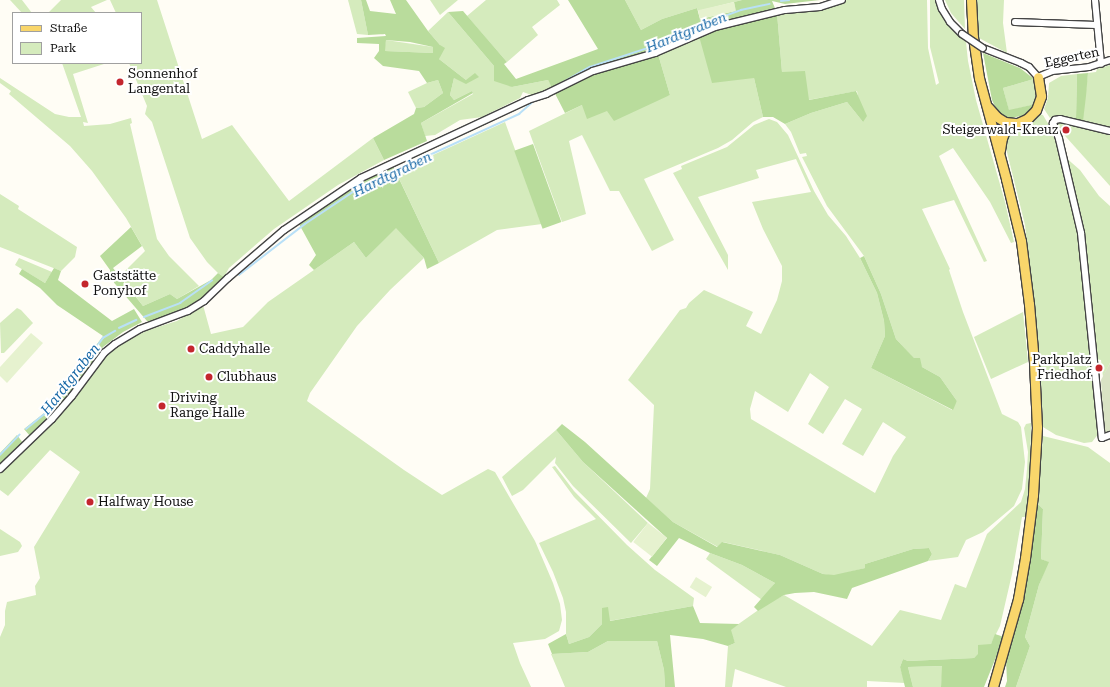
<!DOCTYPE html>
<meta charset="utf-8">
<style>
body{margin:0}
#map{position:relative;width:1110px;height:687px;overflow:hidden;background:#fffdf5;font-family:"Roboto Serif",serif}
div>[style]{position:absolute}
.green>*{inset:0;background:#d5ebbd}
.forest>*{inset:0;background:#b9dc9c;transform-origin:0 0}
.cemetery>*{inset:0;background:#d9e3c4}
.pitch>*{inset:0;background:#e6f2cf;transform-origin:0 0}
.stream>*{height:1.5px;margin:-0.75px;padding:0 0.75px;transform-origin:0.75px;border-radius:0.75px;background:#b9e0f7}
.roads{filter:drop-shadow(1px 0 #444) drop-shadow(-1px 0 #444) drop-shadow(0 1px #444) drop-shadow(0 -1px #444)}
.street>*{height:6px;margin:-3px;padding:0 3px;transform-origin:3px;border-radius:3px;background:#fff}
.primary>*{height:9px;margin:-4.5px;padding:0 4.5px;transform-origin:4.5px;border-radius:4.5px;background:#f9d66b}
.bridges{filter:drop-shadow(1px 0 #444) drop-shadow(-1px 0 #444) drop-shadow(0 1px #444) drop-shadow(0 -1px #444)}
.street-bridge>*{height:6px;margin:-3px;padding:0 3px;transform-origin:3px;border-radius:3px;background:#fff}
.dots>*{width:11px;height:11px;translate:-50% -50%;box-sizing:border-box;border:2px solid #fff;border-radius:50%}
span{translate:-50% -50%;white-space:nowrap;text-align:center;line-height:1.15;-webkit-text-stroke:4px #fff;paint-order:stroke}
.street-label{font-size:13px;color:#111}
.poi-label{font-size:13px;color:#111}
.left{translate:0 -50%;text-align:left}
.right{translate:-100% -50%;text-align:right}
.water-label{font-size:14px;color:#1768a6;font-style:italic}
.legend{position:absolute;left:12px;top:12px;width:130px;height:52px;box-sizing:border-box;background:#fff;border:1px solid #a0a0a0;margin:0;padding:5px 7px;list-style:none;font-size:12px;color:#111}
.legend li{display:flex;align-items:center;gap:8px;height:20px}
.legend b{width:20px;border:1px solid #a0a0a0}
</style>
<div id="map">
<div class="green">
<i style="clip-path:polygon(10px 0,22px 0,32px 13px,22px 13px)"></i>
<i style="clip-path:polygon(61px 0,107px 0,91px 7px,96px 13px,48px 13px)"></i>
<i style="clip-path:polygon(110px 0,157px 0,202px 139px,232px 125px,289px 201px,373px 138px,384px 160px,338px 185px,274px 229px,229px 268px,224px 277px,218px 273px,207px 262px,190px 238px,152px 122px,145px 114px,147px 106px,129px 63px,141px 63px,141px 13px,116px 13px)"></i>
<i style="clip-path:polygon(348px 0,361px 0,368px 35px,357px 34px)"></i>
<i style="clip-path:polygon(430px 0,458px 0,440px 15px)"></i>
<i style="clip-path:polygon(486px 0,557px 0,560px 5px,532px 27px,538px 35px,507px 62px,467px 16px)"></i>
<i style="clip-path:polygon(625px 0,742px 0,698px 11px,697px 8px,662px 19px,641px 30px)"></i>
<i style="clip-path:polygon(evenodd,847px 0,927px 0,928px 48px,936px 85px,939px 83px,930px 47px,930px 0,936px 0,946px 20px,966px 42px,968px 61px,976px 100px,1005px 202px,1014px 242px,1011px 243px,990px 202px,953px 148px,939px 156px,987px 261px,984px 262px,954px 200px,922px 209px,950px 269px,949px 270px,963px 312px,1002px 414px,1018px 422px,1021px 427px,1025px 462px,1022px 489px,1014px 506px,983px 532px,966px 540px,958px 557px,928px 561px,932px 554px,929px 548px,913px 549px,865px 564px,865px 568px,834px 576px,823px 574px,780px 555px,723px 542px,718px 547px,673px 522px,646px 498px,650px 489px,654px 405px,628px 380px,680px 310px,686px 308px,689px 303px,704px 290px,753px 312px,746px 326px,761px 334px,777px 300px,782px 281px,782px 266px,763px 229px,752px 202px,811px 192px,796px 159px,756px 170px,759px 178px,698px 197px,728px 255px,728px 270px,673px 173px,682px 169px,681px 166px,727px 147px,754px 125px,769px 119px,777px 122px,788px 135px,814px 191px,828px 215px,846px 236px,860px 258px,877px 293px,884px 321px,885px 336px,871px 368px,952px 410px,957px 401px,940px 377px,922px 367px,896px 339px,881px 294px,864px 256px,827px 206px,802px 157px,807px 156px,806px 153px,800px 154px,791px 132px,785px 124px,811px 113px,847px 102px,863px 122px,857px 91px,808px 100px,782px 72px,777px 13px,818px 11px,847px 0,810px 373px,829px 387px,808px 424px,823px 434px,845px 399px,862px 409px,842px 444px,863px 456px,883px 422px,906px 437px,893px 456px,875px 493px,751px 419px,750px 409px,755px 391px,788px 412px,810px 373px)"></i>
<i style="clip-path:polygon(945px 0,964px 0,965px 29px,951px 13px)"></i>
<i style="clip-path:polygon(975px 0,1004px 0,1003px 23px,1007px 53px,979px 38px)"></i>
<i style="clip-path:polygon(448px 12px,512px 87px,548px 80px,556px 93px,543px 99px,523px 92px,520px 98px,482px 117px,460px 120px,435px 135px,425px 136px,421px 123px,473px 94px,472px 91px,454px 100px,450px 95px,454px 78px,466px 80px,439px 59px,440px 45px,428px 31px)"></i>
<i style="clip-path:polygon(699px 36px,754px 78px,763px 117px,753px 122px,732px 140px,718px 148px,644px 179px,674px 240px,652px 251px,619px 191px,610px 191px,582px 135px,569px 141px,586px 214px,562px 222px,529px 131px,582px 105px,608px 111px,670px 95px,658px 54px)"></i>
<i style="clip-path:polygon(386px 40px,433px 47px,433px 53px,384px 51px)"></i>
<i style="clip-path:polygon(62px 63px,107px 63px,73px 74px,88px 123px,83px 122px,84px 126px,110px 124px,131px 118px,132px 123px,130px 124px,157px 239px,169px 256px,199px 286px,177px 299px,170px 294px,143px 306px,120px 276px,145px 251px,126px 218px,92px 171px,70px 146px,9px 94px,11px 91px,0 83px,0 78px,55px 114px,69px 117px,81px 117px)"></i>
<i style="clip-path:polygon(1110px 65px,1110px 129px,1082px 123px,1088px 73px,1096px 72px,1097px 69px)"></i>
<i style="clip-path:polygon(1077px 74px,1076px 121px,1062px 116px,1053px 116px,1050px 118px,1044px 109px,1048px 98px,1049px 83px,1061px 76px)"></i>
<i style="clip-path:polygon(1034px 79px,1037px 98px,1035px 104px,1009px 111px,1003px 88px)"></i>
<i style="clip-path:polygon(438px 80px,443px 93px,424px 107px,416px 108px,408px 92px,427px 83px)"></i>
<i style="clip-path:polygon(1040px 114px,1043px 115px,1054px 134px,1060px 156px,1064px 156px,1080px 170px,1099px 196px,1110px 206px,1110px 363px,1103px 377px,1101px 360px,1095px 359px,1099px 433px,1092px 442px,1084px 443px,1056px 435px,1043px 427px,1040px 358px,1025px 225px,1004px 140px,1009px 131px,1029px 123px)"></i>
<i style="clip-path:polygon(505px 122px,542px 224px,497px 230px,439px 263px,396px 172px)"></i>
<i style="clip-path:polygon(1061px 122px,1110px 134px,1110px 186px,1058px 128px,1058px 124px)"></i>
<i style="clip-path:polygon(0 194px,19px 206px,18px 209px,77px 247px,75px 257px,61px 271px,0 247px)"></i>
<i style="clip-path:polygon(396px 227px,424px 258px,390px 290px,357px 326px,310px 393px,307px 401px,404px 470px,442px 495px,488px 469px,495px 472px,535px 541px,553px 583px,560px 604px,562px 620px,559px 631px,545px 639px,513px 643px,520px 663px,531px 687px,0 687px,0 637px,5px 625px,5px 611px,7px 602px,36px 595px,35px 586px,40px 578px,34px 547px,80px 472px,50px 450px,8px 496px,0 490px,0 472px,42px 434px,75px 398px,106px 355px,117px 346px,148px 330px,177px 321px,203px 305px,211px 334px,243px 327px,268px 302px,354px 242px,366px 258px)"></i>
<i style="clip-path:polygon(19px 258px,52px 272px,45px 283px,15px 265px)"></i>
<i style="clip-path:polygon(17px 308px,21px 310px,33px 323px,4px 353px,1px 353px,0 323px)"></i>
<i style="clip-path:polygon(1023px 312px,1028px 362px,991px 379px,974px 337px)"></i>
<i style="clip-path:polygon(1031px 423px,1030px 483px,1026px 517px,1022px 517px,1012px 574px,1000px 626px,991px 644px,974px 658px,908px 661px,903px 659px,900px 667px,905px 683px,867px 681px,867px 687px,786px 687px,735px 669px,732px 687px,725px 687px,728px 646px,735px 643px,730px 630px,767px 604px,784px 595px,872px 646px,900px 610px,941px 620px,955px 584px,966px 588px,987px 534px,1021px 502px,1025px 489px,1027px 469px,1028px 452px,1024px 428px,1026px 424px)"></i>
<i style="clip-path:polygon(556px 430px,583px 462px,648px 523px,631px 543px,573px 486px,555px 463px,556px 457px,523px 490px,512px 496px,502px 477px)"></i>
<i style="clip-path:polygon(1043px 436px,1088px 447px,1110px 463px,1110px 687px,1016px 687px,1030px 646px,1025px 637px,1039px 585px,1048px 562px,1041px 559px,1043px 509px,1037px 503px)"></i>
<i style="clip-path:polygon(555px 466px,574px 491px,627px 545px,655px 570px,694px 598px,693px 606px,609px 621px,602px 608px,602px 624px,589px 637px,569px 644px,566px 634px,566px 612px,563px 598px,553px 572px,539px 543px,596px 519px,574px 497px,552px 467px)"></i>
<i style="clip-path:polygon(0 529px,20px 542px,22px 546px,18px 552px,0 556px)"></i>
<i style="clip-path:polygon(710px 553px,742px 565px,775px 583px,762px 600px,706px 559px)"></i>
<i style="clip-path:polygon(608px 641px,657px 641px,664px 670px,665px 687px,565px 687px,551px 654px,588px 652px)"></i>
<i style="clip-path:polygon(943px 666px,941px 687px,913px 687px,908px 667px)"></i>
</div>
<div class="forest">
<i style="clip-path:polygon(evenodd,361px 0,366px 0,370px 11px,396px 14px,390px 0,406px 0,428px 31px,440px 45px,445px 48px,439px 59px,466px 80px,475px 73px,479px 77px,466px 84px,454px 78px,450px 95px,454px 100px,472px 91px,473px 93px,421px 123px,427px 141px,384px 160px,373px 138px,414px 114px,416px 108px,424px 107px,443px 93px,438px 80px,427px 83px,419px 71px,383px 66px,374px 58px,379px 51px,379px 44px,357px 43px,357px 38px,386px 36px,385px 34px,368px 35px,361px 0,386px 40px,410px 42px,433px 47px,433px 53px,385px 51px,386px 40px)"></i>
<i style="clip-path:polygon(568px 0,625px 0,641px 30px,662px 19px,697px 8px,700px 19px,735px 11px,734px 2px,742px 0,820px 0,785px 4px,772px 1px,777px 13px,782px 72px,805px 71px,809px 100px,856px 91px,867px 116px,863px 122px,847px 102px,811px 113px,785px 124px,773px 117px,763px 117px,754px 78px,712px 83px,699px 36px,658px 54px,670px 95px,614px 121px,607px 111px,587px 119px,582px 105px,565px 113px,548px 80px,512px 87px,494px 81px,494px 66px,448px 12px,463px 11px,507px 62px,504px 64px,516px 79px,598px 49px)"></i>
<i style="clip-path:polygon(983px 53px,1020px 68px,1034px 79px,1003px 88px,1009px 110px,1035px 104px,1025px 115px,1007px 119px,999px 115px,992px 100px)"></i>
<i style="clip-path:polygon(1088px 73px,1086px 96px,1083px 121px,1076px 119px,1077px 74px)"></i>
<i style="left:533px;top:144px;width:83px;height:20px;rotate:70deg"></i>
<i style="clip-path:polygon(393px 166px,439px 263px,427px 269px,424px 258px,396px 228px,366px 258px,354px 242px,314px 270px,309px 265px,316px 255px,299px 224px,363px 180px)"></i>
<i style="clip-path:polygon(131px 227px,142px 246px,113px 268px,143px 306px,170px 294px,177px 299px,211px 280px,218px 273px,224px 277px,205px 298px,187px 310px,153px 322px,147px 321px,110px 278px,110px 270px,100px 256px)"></i>
<i style="clip-path:polygon(864px 256px,881px 294px,896px 339px,914px 358px,920px 358px,922px 367px,940px 377px,957px 401px,953px 410px,871px 368px,885px 336px,884px 321px,877px 293px,860px 258px)"></i>
<i style="clip-path:polygon(54px 268px,61px 271px,58px 280px,112px 321px,134px 309px,142px 322px,123px 332px,103px 347px,68px 398px,30px 436px,24px 429px,48px 410px,103px 336px,57px 305px,40px 288px,19px 274px,22px 269px,45px 283px)"></i>
<i style="clip-path:polygon(562px 424px,585px 442px,673px 522px,717px 547px,722px 542px,780px 555px,823px 574px,834px 575px,865px 568px,865px 564px,913px 549px,929px 548px,932px 554px,928px 561px,852px 588px,847px 599px,814px 592px,795px 593px,784px 595px,758px 611px,754px 607px,775px 583px,742px 565px,710px 553px,679px 538px,657px 566px,649px 560px,667px 538px,583px 462px,556px 430px)"></i>
<i style="clip-path:polygon(17px 435px,23px 443px,0 466px,0 453px)"></i>
<i style="clip-path:polygon(1037px 503px,1043px 509px,1041px 559px,1049px 562px,1039px 585px,1025px 637px,1030px 646px,1016px 687px,1005px 687px,1007px 681px,1006px 660px,1026px 579px)"></i>
<i style="clip-path:polygon(693px 606px,700px 623px,739px 624px,731px 630px,735px 643px,728px 646px,703px 639px,670px 635px,675px 687px,665px 687px,664px 670px,657px 641px,608px 641px,588px 652px,552px 654px,548px 644px,566px 634px,569px 644px,589px 637px,602px 624px,602px 608px,608px 607px,610px 621px)"></i>
<i style="clip-path:polygon(995px 634px,1004px 637px,984px 687px,941px 687px,942px 666px,908px 667px,913px 687px,905px 687px,900px 667px,903px 659px,908px 661px,974px 658px,978px 654px,978px 645px,991px 644px)"></i>
</div>
<div class="cemetery">
<i style="clip-path:polygon(1110px 363px,1110px 434px,1107px 435px,1104px 429px,1101px 380px)"></i>
</div>
<div class="pitch">
<i style="left:734px;top:2px;width:9px;height:37px;rotate:77deg"></i>
<i style="clip-path:polygon(31px 333px,43px 343px,7px 383px,0 376px,0 367px)"></i>
<i style="left:648px;top:523px;width:24px;height:24px;rotate:38deg"></i>
<i style="left:696px;top:577px;width:19px;height:12px;rotate:32deg"></i>
</div>
<div class="stream">
<i style="left:781px;top:1px;width:8px;rotate:-7deg"></i>
<i style="left:562px;top:83px;width:32px;rotate:-30deg"></i>
<i style="left:590px;top:67px;width:64px;rotate:-18.2deg"></i>
<i style="left:651px;top:47px;width:34px;rotate:-27deg"></i>
<i style="left:681px;top:32px;width:64px;rotate:-20.1deg"></i>
<i style="left:741px;top:10px;width:29px;rotate:-12deg"></i>
<i style="left:239px;top:275px;width:83px;rotate:-37.7deg"></i>
<i style="left:305px;top:224px;width:69px;rotate:-33.7deg"></i>
<i style="left:362px;top:186px;width:173px;rotate:-24.6deg"></i>
<i style="left:519px;top:114px;width:18px;rotate:-41deg"></i>
<i style="left:144px;top:317px;width:39px;rotate:-21deg"></i>
<i style="left:180px;top:303px;width:39px;rotate:-35deg"></i>
<i style="left:119px;top:328px;width:19px;rotate:-25deg"></i>
<i style="left:26px;top:429px;width:28px;rotate:-39deg"></i>
<i style="left:48px;top:411px;width:23px;rotate:-49deg"></i>
<i style="left:63px;top:394px;width:69px;rotate:-54.5deg"></i>
<i style="left:103px;top:338px;width:14px;rotate:-30deg"></i>
<i style="left:0;top:455px;width:28px;rotate:-46deg"></i>
</div>
<div class="roads">
<div class="street">
<i style="left:939px;top:0;width:9px;rotate:72deg"></i>
<i style="left:942px;top:9px;width:15px;rotate:58deg"></i>
<i style="left:950px;top:22px;width:17px;rotate:45deg"></i>
<i style="left:1095px;top:0;width:64px;rotate:84.6deg"></i>
<i style="left:1015px;top:22px;width:81px;rotate:2.1deg"></i>
<i style="left:983px;top:48px;width:41px;rotate:21.5deg"></i>
<i style="left:1021px;top:63px;width:9px;rotate:27deg"></i>
<i style="left:1029px;top:67px;width:13px;rotate:48deg"></i>
<i style="left:1038px;top:77px;width:15px;rotate:-23deg"></i>
<i style="left:1052px;top:71px;width:37px;rotate:-6deg"></i>
<i style="left:1089px;top:67px;width:22px;rotate:-18deg"></i>
<i style="left:1110px;top:131px;width:51px;rotate:-166.5deg"></i>
<i style="left:1060px;top:119px;width:5px;rotate:169deg"></i>
<i style="left:1055px;top:120px;width:4px;rotate:124deg"></i>
<i style="left:1053px;top:123px;width:17px;rotate:69deg"></i>
<i style="left:1059px;top:139px;width:97px;rotate:76.8deg"></i>
<i style="left:1081px;top:233px;width:206px;rotate:84.2deg"></i>
<i style="left:1102px;top:438px;width:9px;rotate:-21deg"></i>
<i style="left:0;top:469px;width:72px;rotate:-43.9deg"></i>
<i style="left:52px;top:419px;width:30px;rotate:-49deg"></i>
<i style="left:72px;top:396px;width:54px;rotate:-53.3deg"></i>
<i style="left:104px;top:353px;width:14px;rotate:-39deg"></i>
<i style="left:115px;top:344px;width:29px;rotate:-31deg"></i>
<i style="left:140px;top:329px;width:51px;rotate:-20.6deg"></i>
<i style="left:188px;top:311px;width:19px;rotate:-32deg"></i>
<i style="left:204px;top:301px;width:33px;rotate:-44deg"></i>
<i style="left:228px;top:278px;width:74px;rotate:-40.6deg"></i>
<i style="left:284px;top:230px;width:93px;rotate:-34deg"></i>
<i style="left:361px;top:178px;width:184px;rotate:-25deg"></i>
<i style="left:528px;top:100px;width:19px;rotate:-18deg"></i>
<i style="left:546px;top:94px;width:52px;rotate:-26.1deg"></i>
<i style="left:593px;top:71px;width:65px;rotate:-16.2deg"></i>
<i style="left:655px;top:53px;width:65px;rotate:-23.4deg"></i>
<i style="left:715px;top:27px;width:72px;rotate:-13.7deg"></i>
<i style="left:785px;top:10px;width:35px;rotate:-5deg"></i>
<i style="left:820px;top:7px;width:23px;rotate:-18deg"></i>
</div>
<div class="primary">
<i style="left:971px;top:0;width:37px;rotate:87deg"></i>
<i style="left:973px;top:37px;width:41px;rotate:81.7deg"></i>
<i style="left:979px;top:78px;width:105px;rotate:75deg"></i>
<i style="left:1006px;top:179px;width:64px;rotate:76.4deg"></i>
<i style="left:1021px;top:241px;width:64px;rotate:82.8deg"></i>
<i style="left:1029px;top:304px;width:58px;rotate:85.1deg"></i>
<i style="left:1034px;top:362px;width:65px;rotate:87.4deg"></i>
<i style="left:1037px;top:427px;width:68px;rotate:93.4deg"></i>
<i style="left:1033px;top:495px;width:64px;rotate:97.2deg"></i>
<i style="left:1025px;top:558px;width:42px;rotate:99.7deg"></i>
<i style="left:1018px;top:599px;width:91px;rotate:105.9deg"></i>
<i style="left:988px;top:107px;width:13px;rotate:48deg"></i>
<i style="left:997px;top:117px;width:9px;rotate:32deg"></i>
<i style="left:1005px;top:122px;width:10px;rotate:6deg"></i>
<i style="left:1000px;top:150px;width:12px;rotate:-81deg"></i>
<i style="left:1002px;top:138px;width:11px;rotate:-68deg"></i>
<i style="left:1006px;top:128px;width:24px;rotate:-24deg"></i>
<i style="left:1028px;top:118px;width:11px;rotate:-45deg"></i>
<i style="left:1036px;top:110px;width:15px;rotate:-70deg"></i>
<i style="left:1041px;top:96px;width:19px;rotate:-99deg"></i>
</div>
</div>
<div class="bridges">
<div class="street-bridge">
<i style="left:962px;top:34px;width:25px;rotate:34deg"></i>
</div>
</div>
<div class="dots">
<i style="left:120px;top:82px;background:#c4262e"></i>
<i style="left:1066px;top:130px;background:#c4262e"></i>
<i style="left:85px;top:284px;background:#c4262e"></i>
<i style="left:191px;top:349px;background:#c4262e"></i>
<i style="left:1099px;top:368px;background:#c4262e"></i>
<i style="left:209px;top:377px;background:#c4262e"></i>
<i style="left:162px;top:406px;background:#c4262e"></i>
<i style="left:90px;top:502px;background:#c4262e"></i>
</div>
<div class="street-label">
<span style="left:1072px;top:58px;rotate:-12deg">Eggerten</span>
</div>
<div class="poi-label">
<span class="left" style="left:128px;top:82px">Sonnenhof<br>Langental</span>
<span class="right" style="left:1058px;top:130px">Steigerwald-Kreuz</span>
<span class="left" style="left:93px;top:284px">Gaststätte<br>Ponyhof</span>
<span class="left" style="left:199px;top:349px">Caddyhalle</span>
<span class="right" style="left:1091px;top:368px">Parkplatz<br>Friedhof</span>
<span class="left" style="left:217px;top:377px">Clubhaus</span>
<span class="left" style="left:170px;top:406px">Driving<br>Range Halle</span>
<span class="left" style="left:98px;top:502px">Halfway House</span>
</div>
<div class="water-label">
<span style="left:686px;top:32px;rotate:-22deg">Hardtgraben</span>
<span style="left:392px;top:174px;rotate:-26deg">Hardtgraben</span>
<span style="left:70px;top:379px;rotate:-52deg">Hardtgraben</span>
</div>
<ul class="legend">
<li><b style="height:5px;background:#f9d66b"></b>Straße</li>
<li><b style="height:11px;background:#d5ebbd"></b>Park</li>
</ul>
</div>
